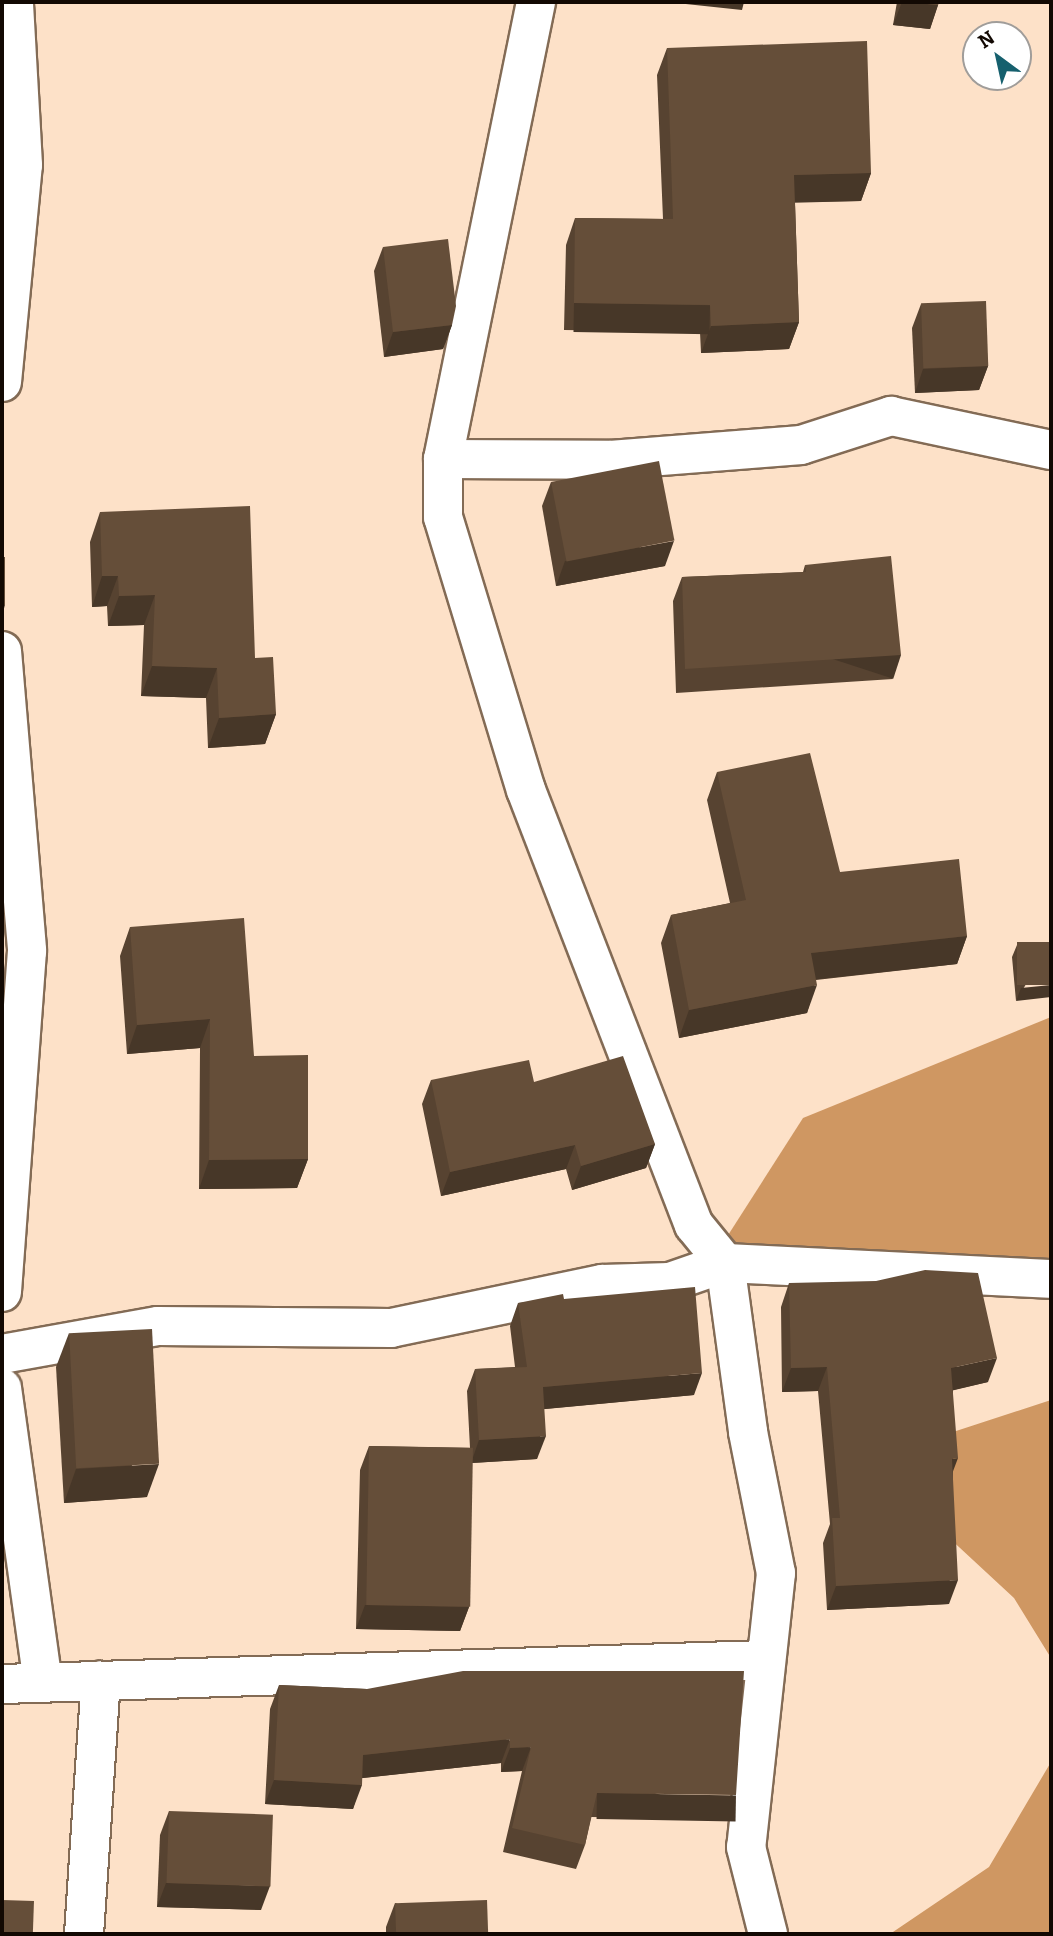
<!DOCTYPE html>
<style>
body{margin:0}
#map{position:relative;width:1053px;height:1936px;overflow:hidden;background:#fde1c8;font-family:Bitter,serif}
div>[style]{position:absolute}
.forest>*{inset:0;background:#cf9762}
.roads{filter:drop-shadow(2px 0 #836b55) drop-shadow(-2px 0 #836b55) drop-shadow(0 2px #836b55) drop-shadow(0 -2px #836b55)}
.minor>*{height:38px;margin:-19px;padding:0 19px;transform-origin:19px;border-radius:19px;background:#fff}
.wall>*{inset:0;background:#574331}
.shaded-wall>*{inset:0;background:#473728;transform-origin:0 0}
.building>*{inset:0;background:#654e39;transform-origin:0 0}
span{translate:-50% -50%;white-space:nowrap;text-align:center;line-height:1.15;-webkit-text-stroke:7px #fff;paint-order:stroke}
.frame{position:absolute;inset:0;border:4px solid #120903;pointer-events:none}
.north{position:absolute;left:962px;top:21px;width:70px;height:70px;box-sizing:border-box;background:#fff;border:2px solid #a09d9a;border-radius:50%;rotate:327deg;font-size:19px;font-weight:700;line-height:28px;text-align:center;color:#120903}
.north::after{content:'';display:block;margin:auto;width:24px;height:32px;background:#16606e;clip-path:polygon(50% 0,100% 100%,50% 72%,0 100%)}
</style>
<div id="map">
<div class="forest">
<i style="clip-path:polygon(1051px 1017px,1051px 1289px,723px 1243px,803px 1118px)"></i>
<i style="clip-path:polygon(1051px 1400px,1051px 1658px,1014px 1598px,946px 1535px,953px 1432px)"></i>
<i style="clip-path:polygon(1051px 1762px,1051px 1934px,890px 1934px,989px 1867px)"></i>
</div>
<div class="roads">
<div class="minor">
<i style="left:536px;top:2px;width:466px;rotate:101.5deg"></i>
<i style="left:443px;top:459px;width:167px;rotate:0.3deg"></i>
<i style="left:610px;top:460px;width:192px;rotate:-4.5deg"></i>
<i style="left:801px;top:445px;width:95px;rotate:-17.9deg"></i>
<i style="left:891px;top:416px;width:164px;rotate:12deg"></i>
<i style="left:2px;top:382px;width:218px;rotate:-84.5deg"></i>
<i style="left:23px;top:165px;width:163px;rotate:-93.2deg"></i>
<i style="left:443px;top:459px;width:58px;rotate:90deg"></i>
<i style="left:443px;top:517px;width:285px;rotate:73.1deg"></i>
<i style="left:526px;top:790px;width:466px;rotate:68.9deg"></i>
<i style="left:694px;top:1225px;width:49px;rotate:50.8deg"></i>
<i style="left:725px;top:1263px;width:171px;rotate:82.2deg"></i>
<i style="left:748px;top:1432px;width:144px;rotate:78.8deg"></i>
<i style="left:776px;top:1573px;width:276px;rotate:96.2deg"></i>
<i style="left:746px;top:1847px;width:90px;rotate:75.8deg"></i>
<i style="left:2px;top:651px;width:301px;rotate:85.2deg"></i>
<i style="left:27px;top:951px;width:342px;rotate:94.2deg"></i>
<i style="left:2px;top:1354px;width:158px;rotate:-10.2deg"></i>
<i style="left:158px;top:1326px;width:233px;rotate:0.5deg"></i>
<i style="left:391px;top:1328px;width:216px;rotate:-11.8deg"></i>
<i style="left:602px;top:1284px;width:68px;rotate:-1.7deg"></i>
<i style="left:670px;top:1282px;width:58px;rotate:-19.1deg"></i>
<i style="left:725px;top:1263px;width:326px;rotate:2.8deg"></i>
<i style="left:2px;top:1388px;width:297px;rotate:82.1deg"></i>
<i style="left:2px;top:1684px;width:764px;rotate:-1.8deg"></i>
<i style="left:84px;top:1934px;width:254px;rotate:-86.2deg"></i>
</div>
</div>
<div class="wall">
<i style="clip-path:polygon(897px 2px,939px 2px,930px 29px,893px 25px)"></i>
<i style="clip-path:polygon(667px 48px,871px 173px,861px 201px,795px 202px,799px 322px,789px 349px,701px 353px,700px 332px,564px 330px,566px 245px,575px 218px,663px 219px,657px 75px)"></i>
<i style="clip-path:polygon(383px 247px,452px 325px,443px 349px,384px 357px,374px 271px)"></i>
<i style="clip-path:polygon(921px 304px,988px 366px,979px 390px,915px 393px,912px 328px)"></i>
<i style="clip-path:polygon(551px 482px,665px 566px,556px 586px,542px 506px)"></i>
<i style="clip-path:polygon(100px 512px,255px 658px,276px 714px,265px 744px,208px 748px,206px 698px,141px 696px,144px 625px,108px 626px,107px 606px,92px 607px,90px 542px)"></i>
<i style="clip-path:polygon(805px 565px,893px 679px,676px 693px,673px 601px,682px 577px,803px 572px)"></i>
<i style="clip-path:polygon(717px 772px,840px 872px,967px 936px,957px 964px,816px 980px,807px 1013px,679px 1038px,661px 943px,671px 915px,730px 903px,707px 800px)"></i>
<i style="clip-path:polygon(130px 927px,254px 1056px,308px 1159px,297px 1188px,199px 1189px,200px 1048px,127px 1054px,120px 956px)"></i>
<i style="clip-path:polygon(1051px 942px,1016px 1001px,1012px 957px,1017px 945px)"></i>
<i style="clip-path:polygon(431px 1080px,534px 1082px,655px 1144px,646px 1168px,572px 1190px,566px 1169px,441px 1196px,422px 1104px)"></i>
<i style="clip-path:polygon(789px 1283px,988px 1382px,953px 1390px,953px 1474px,949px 1604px,827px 1610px,823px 1543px,830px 1524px,818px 1391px,782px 1392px,781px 1307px)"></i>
<i style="clip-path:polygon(564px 1299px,694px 1395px,544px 1409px,537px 1459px,472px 1463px,469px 1607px,460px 1631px,356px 1629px,360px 1470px,369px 1446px,470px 1448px,467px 1391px,475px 1369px,515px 1367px,510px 1326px,518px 1303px)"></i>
<i style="clip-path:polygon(69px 1333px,147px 1497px,64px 1503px,56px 1367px)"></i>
<i style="clip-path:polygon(279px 1685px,367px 1689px,727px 1819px,591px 1817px,585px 1845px,576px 1869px,503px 1852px,522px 1771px,501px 1772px,501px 1763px,362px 1778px,353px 1809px,265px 1804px,270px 1709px)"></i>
<i style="clip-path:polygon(169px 1811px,261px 1910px,157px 1907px,160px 1835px)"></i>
<i style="clip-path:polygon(395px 1903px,488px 1934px,386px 1934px,386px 1927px)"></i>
</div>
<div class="shaded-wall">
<i style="clip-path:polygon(667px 2px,744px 2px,742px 10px)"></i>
<i style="clip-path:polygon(902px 2px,938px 5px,930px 29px,893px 25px)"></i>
<i style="clip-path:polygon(871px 173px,861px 201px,784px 203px,794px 175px)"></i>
<i style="left:574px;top:303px;width:136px;height:29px;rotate:1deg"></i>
<i style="clip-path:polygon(799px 322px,789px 349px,701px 353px,711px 326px)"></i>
<i style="clip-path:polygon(452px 325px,443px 349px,384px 357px,393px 332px)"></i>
<i style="clip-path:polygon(988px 366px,979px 390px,915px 393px,923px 369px)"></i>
<i style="clip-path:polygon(674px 541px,665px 566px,556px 586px,565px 561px)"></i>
<i style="clip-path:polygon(102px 576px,118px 576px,107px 606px,92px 607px)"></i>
<i style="clip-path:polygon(155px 595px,144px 625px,108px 626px,119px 596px)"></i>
<i style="clip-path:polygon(2px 605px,5px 605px,2px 615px)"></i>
<i style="left:901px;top:655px;width:25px;height:216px;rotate:108deg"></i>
<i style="clip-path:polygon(152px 666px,217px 668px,206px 698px,141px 696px)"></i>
<i style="clip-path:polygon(276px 714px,265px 744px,208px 748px,219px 718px)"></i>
<i style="clip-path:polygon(967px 936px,957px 964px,801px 981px,811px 953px)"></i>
<i style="clip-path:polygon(817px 985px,807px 1013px,679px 1038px,689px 1010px)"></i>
<i style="clip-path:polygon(1051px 985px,1051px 997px,1016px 1001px,1021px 988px)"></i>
<i style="clip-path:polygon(210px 1019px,200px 1048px,127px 1054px,137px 1025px)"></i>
<i style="clip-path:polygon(655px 1144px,646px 1168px,572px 1190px,581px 1166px)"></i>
<i style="clip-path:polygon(575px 1145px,566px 1169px,441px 1196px,450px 1172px)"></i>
<i style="clip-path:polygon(308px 1159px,297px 1188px,199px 1189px,209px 1160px)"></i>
<i style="clip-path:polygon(997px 1358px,988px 1382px,942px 1393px,951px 1368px)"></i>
<i style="clip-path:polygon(827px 1367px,818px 1391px,782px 1392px,791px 1368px)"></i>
<i style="clip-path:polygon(702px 1373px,694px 1395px,535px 1410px,543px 1387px)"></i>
<i style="clip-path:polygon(546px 1436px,537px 1459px,471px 1463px,479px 1440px)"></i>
<i style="clip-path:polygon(958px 1458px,949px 1482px,952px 1459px)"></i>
<i style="clip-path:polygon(159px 1464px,147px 1497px,64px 1503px,76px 1469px)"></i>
<i style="clip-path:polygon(958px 1580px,949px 1604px,827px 1610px,836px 1586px)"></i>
<i style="clip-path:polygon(365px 1605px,469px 1607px,460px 1631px,356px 1629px)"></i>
<i style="clip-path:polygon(510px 1739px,501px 1763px,354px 1779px,363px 1755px)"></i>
<i style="clip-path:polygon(531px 1747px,522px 1771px,501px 1772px,510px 1748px)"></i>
<i style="clip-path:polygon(274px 1780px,362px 1785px,353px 1809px,265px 1804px)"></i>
<i style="left:597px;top:1793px;width:139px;height:26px;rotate:1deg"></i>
<i style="clip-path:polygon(166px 1883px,270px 1886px,261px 1910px,157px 1907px)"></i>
</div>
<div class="building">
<i style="clip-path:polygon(907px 2px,939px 2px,938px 5px)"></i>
<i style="clip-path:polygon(867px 41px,871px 173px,794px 175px,799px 322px,711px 326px,710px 305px,574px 303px,575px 218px,673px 219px,667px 48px)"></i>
<i style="clip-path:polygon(448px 239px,456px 306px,452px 325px,393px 332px,383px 247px)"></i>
<i style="left:986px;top:301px;width:65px;height:65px;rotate:88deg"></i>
<i style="left:659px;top:461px;width:81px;height:110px;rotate:79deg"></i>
<i style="clip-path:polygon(250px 506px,255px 658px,273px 657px,276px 714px,219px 718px,217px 668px,152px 666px,155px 595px,119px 596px,118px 576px,102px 576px,100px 512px)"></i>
<i style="clip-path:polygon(891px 556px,901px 655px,685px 669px,682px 577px,806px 572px,805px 565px)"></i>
<i style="left:2px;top:557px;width:3px;height:48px"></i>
<i style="clip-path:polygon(810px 753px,840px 872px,959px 859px,967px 936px,811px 953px,817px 985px,689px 1010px,671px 915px,746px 900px,717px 772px)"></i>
<i style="clip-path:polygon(244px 918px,254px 1056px,308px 1055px,308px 1159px,209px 1160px,210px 1019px,137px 1025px,130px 927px)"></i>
<i style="left:1051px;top:942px;width:43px;height:34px;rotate:90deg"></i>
<i style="clip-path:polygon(623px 1056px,655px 1144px,581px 1166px,575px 1145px,450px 1172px,431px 1080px,529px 1060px,534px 1082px)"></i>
<i style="clip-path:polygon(925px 1270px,978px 1273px,997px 1358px,951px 1368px,958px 1458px,952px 1459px,958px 1580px,836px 1586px,832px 1518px,840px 1518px,827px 1367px,791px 1368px,789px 1283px,876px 1281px)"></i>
<i style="clip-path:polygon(695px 1287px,702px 1373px,543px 1387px,546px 1436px,479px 1440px,475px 1369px,527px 1367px,518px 1303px,563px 1294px,564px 1299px)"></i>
<i style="left:152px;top:1329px;width:135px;height:83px;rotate:87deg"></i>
<i style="left:369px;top:1446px;width:104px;height:159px;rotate:1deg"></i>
<i style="clip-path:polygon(463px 1671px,744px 1671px,736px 1795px,597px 1793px,585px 1845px,512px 1828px,531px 1747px,510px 1748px,510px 1739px,363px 1755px,362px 1785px,274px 1780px,279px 1685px,367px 1689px)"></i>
<i style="left:169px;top:1811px;width:104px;height:72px;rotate:2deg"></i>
<i style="left:2px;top:1900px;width:32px;height:34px;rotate:2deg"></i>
<i style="left:487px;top:1900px;width:34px;height:92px;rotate:88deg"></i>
</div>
<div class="frame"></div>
<div class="north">N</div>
</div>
